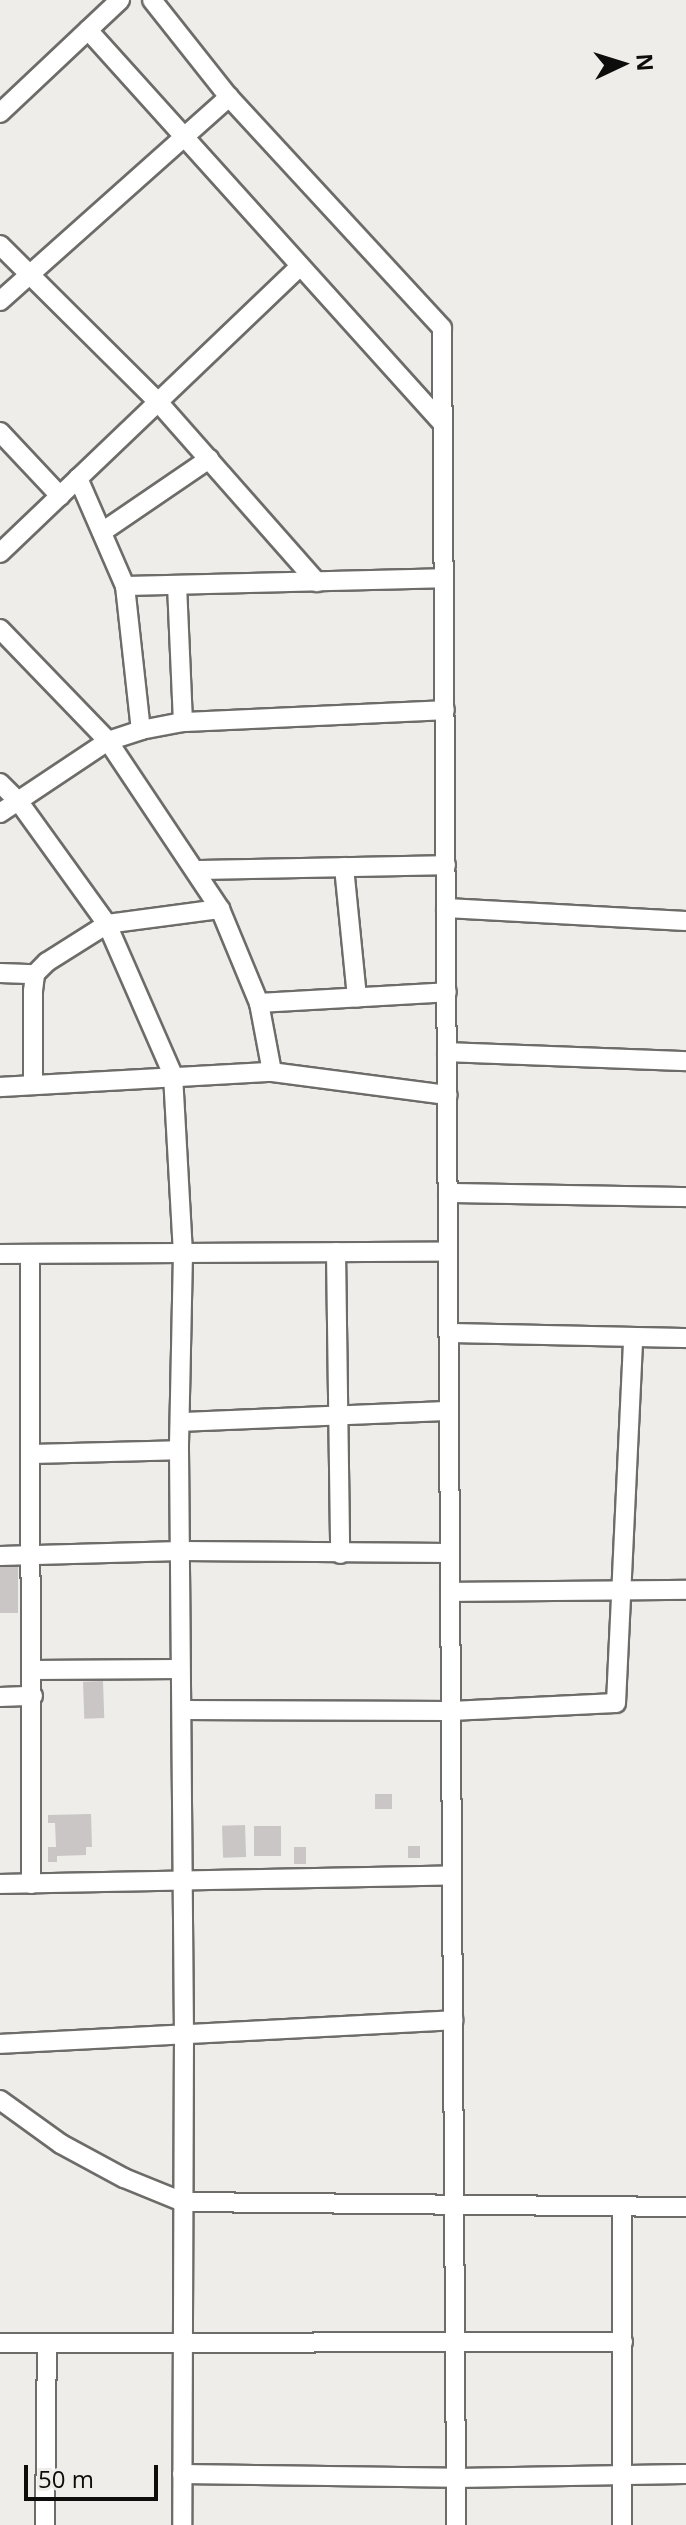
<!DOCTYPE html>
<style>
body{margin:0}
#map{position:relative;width:686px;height:2525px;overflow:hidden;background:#eeedea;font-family:"Open Sans",sans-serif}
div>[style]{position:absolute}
.building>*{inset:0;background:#cac6c6;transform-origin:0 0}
.roads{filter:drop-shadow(2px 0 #6d6c69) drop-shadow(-2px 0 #6d6c69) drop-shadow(0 2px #6d6c69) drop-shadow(0 -2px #6d6c69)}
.street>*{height:18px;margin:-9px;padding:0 9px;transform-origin:9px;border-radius:9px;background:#fff}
span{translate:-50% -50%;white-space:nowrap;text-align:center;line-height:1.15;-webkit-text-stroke:7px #eeedea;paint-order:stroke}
.north{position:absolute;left:582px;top:24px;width:80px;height:80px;-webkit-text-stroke:6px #eeedea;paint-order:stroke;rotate:86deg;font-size:22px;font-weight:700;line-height:32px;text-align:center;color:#0d0d0c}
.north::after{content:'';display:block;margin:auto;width:28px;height:36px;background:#0d0d0c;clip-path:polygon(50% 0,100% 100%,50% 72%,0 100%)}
.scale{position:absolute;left:24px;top:2465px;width:134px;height:36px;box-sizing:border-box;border:4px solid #0d0d0c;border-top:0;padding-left:10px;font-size:24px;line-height:28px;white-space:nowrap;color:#0d0d0c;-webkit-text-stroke:6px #eeedea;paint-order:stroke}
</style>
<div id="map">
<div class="building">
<i style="left:0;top:1565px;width:18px;height:48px"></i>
<i style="left:103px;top:1681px;width:37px;height:20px;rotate:88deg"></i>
<i style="left:392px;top:1794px;width:15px;height:17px;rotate:90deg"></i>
<i style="clip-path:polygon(91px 1814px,92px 1847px,86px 1847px,86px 1855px,57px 1856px,57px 1862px,48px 1862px,48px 1847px,56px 1847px,55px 1823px,48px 1823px,48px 1815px)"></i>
<i style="left:245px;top:1825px;width:32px;height:23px;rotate:88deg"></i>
<i style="left:281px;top:1826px;width:30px;height:27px;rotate:90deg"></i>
<i style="left:408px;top:1846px;width:12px;height:12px"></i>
<i style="left:294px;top:1847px;width:12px;height:17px"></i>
</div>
<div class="roads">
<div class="street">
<i style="left:152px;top:0;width:124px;rotate:51.6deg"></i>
<i style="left:229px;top:97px;width:314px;rotate:47.3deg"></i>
<i style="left:442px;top:328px;width:2197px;rotate:89.63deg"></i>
<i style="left:88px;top:30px;width:530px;rotate:47.98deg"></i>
<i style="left:0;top:113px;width:165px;rotate:-43.3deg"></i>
<i style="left:0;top:245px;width:224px;rotate:44.8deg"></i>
<i style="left:159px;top:403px;width:239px;rotate:48.6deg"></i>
<i style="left:0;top:301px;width:307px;rotate:-41.7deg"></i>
<i style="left:0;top:432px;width:88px;rotate:46.8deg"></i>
<i style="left:78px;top:478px;width:118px;rotate:66.5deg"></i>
<i style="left:125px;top:586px;width:145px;rotate:83.7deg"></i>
<i style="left:102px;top:532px;width:130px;rotate:-34.3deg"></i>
<i style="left:0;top:553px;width:415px;rotate:-43.7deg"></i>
<i style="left:177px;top:585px;width:137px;rotate:87.5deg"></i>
<i style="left:125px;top:586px;width:319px;rotate:-1.4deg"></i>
<i style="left:0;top:629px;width:156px;rotate:46deg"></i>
<i style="left:108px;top:741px;width:202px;rotate:56.3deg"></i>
<i style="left:220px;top:909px;width:102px;rotate:67.5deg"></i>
<i style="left:259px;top:1003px;width:70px;rotate:79.3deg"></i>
<i style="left:272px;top:1072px;width:177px;rotate:7.5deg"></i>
<i style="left:0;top:783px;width:27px;rotate:45deg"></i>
<i style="left:19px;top:802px;width:150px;rotate:54.2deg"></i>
<i style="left:107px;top:924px;width:165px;rotate:66.4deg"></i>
<i style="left:173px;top:1075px;width:178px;rotate:86.8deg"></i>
<i style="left:183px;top:1253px;width:197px;rotate:91.2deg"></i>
<i style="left:179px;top:1450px;width:583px;rotate:89.51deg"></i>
<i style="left:184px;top:2033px;width:492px;rotate:90.2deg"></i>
<i style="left:0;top:813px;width:130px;rotate:-33.7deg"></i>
<i style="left:108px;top:741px;width:35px;rotate:-18deg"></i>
<i style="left:141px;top:730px;width:43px;rotate:-10.8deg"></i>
<i style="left:183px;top:722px;width:262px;rotate:-2.6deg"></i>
<i style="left:344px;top:867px;width:131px;rotate:84.3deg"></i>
<i style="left:196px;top:870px;width:250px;rotate:-1.1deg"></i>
<i style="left:446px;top:908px;width:240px;rotate:3.1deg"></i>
<i style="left:0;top:973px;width:35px;rotate:2deg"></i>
<i style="left:259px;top:1003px;width:188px;rotate:-3.3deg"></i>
<i style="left:447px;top:1052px;width:239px;rotate:2.2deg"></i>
<i style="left:33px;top:1084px;width:93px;rotate:-90deg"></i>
<i style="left:33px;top:991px;width:17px;rotate:-83deg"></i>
<i style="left:35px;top:974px;width:17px;rotate:-45deg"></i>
<i style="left:47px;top:962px;width:71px;rotate:-32.3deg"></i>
<i style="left:107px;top:924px;width:114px;rotate:-7.6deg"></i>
<i style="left:0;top:1087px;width:272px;rotate:-3.2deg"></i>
<i style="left:448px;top:1193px;width:238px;rotate:1deg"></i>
<i style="left:336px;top:1252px;width:302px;rotate:89.2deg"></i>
<i style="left:0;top:1254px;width:448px;rotate:-0.3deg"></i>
<i style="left:30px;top:1254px;width:630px;rotate:89.91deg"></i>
<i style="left:449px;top:1333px;width:237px;rotate:1.2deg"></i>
<i style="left:181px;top:1422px;width:268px;rotate:-2.4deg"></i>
<i style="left:31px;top:1454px;width:148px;rotate:-1.5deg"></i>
<i style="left:0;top:1556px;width:181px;rotate:-1.6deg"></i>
<i style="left:181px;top:1551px;width:269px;rotate:0.4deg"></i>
<i style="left:450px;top:1592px;width:236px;rotate:-0.5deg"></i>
<i style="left:32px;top:1670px;width:147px;rotate:-0.4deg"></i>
<i style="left:0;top:1697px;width:33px;rotate:-2deg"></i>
<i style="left:182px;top:1710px;width:269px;rotate:0.2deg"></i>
<i style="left:451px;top:1711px;width:165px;rotate:-2.8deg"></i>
<i style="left:616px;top:1703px;width:366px;rotate:-87.3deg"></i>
<i style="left:0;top:1884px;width:452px;rotate:-1.1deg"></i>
<i style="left:0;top:2044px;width:454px;rotate:-3deg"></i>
<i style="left:0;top:2100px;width:75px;rotate:35.8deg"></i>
<i style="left:61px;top:2144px;width:72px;rotate:28.4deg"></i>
<i style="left:124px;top:2178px;width:64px;rotate:22.1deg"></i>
<i style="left:183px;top:2202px;width:503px;rotate:0.57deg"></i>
<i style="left:622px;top:2206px;width:319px;rotate:90deg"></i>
<i style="left:0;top:2343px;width:623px;rotate:-0.09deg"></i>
<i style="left:182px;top:2474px;width:274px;rotate:0.8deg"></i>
<i style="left:456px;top:2478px;width:230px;rotate:-1deg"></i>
<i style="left:45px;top:2525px;width:182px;rotate:-89.4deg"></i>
</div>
</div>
<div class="north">N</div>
<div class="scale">50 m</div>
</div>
